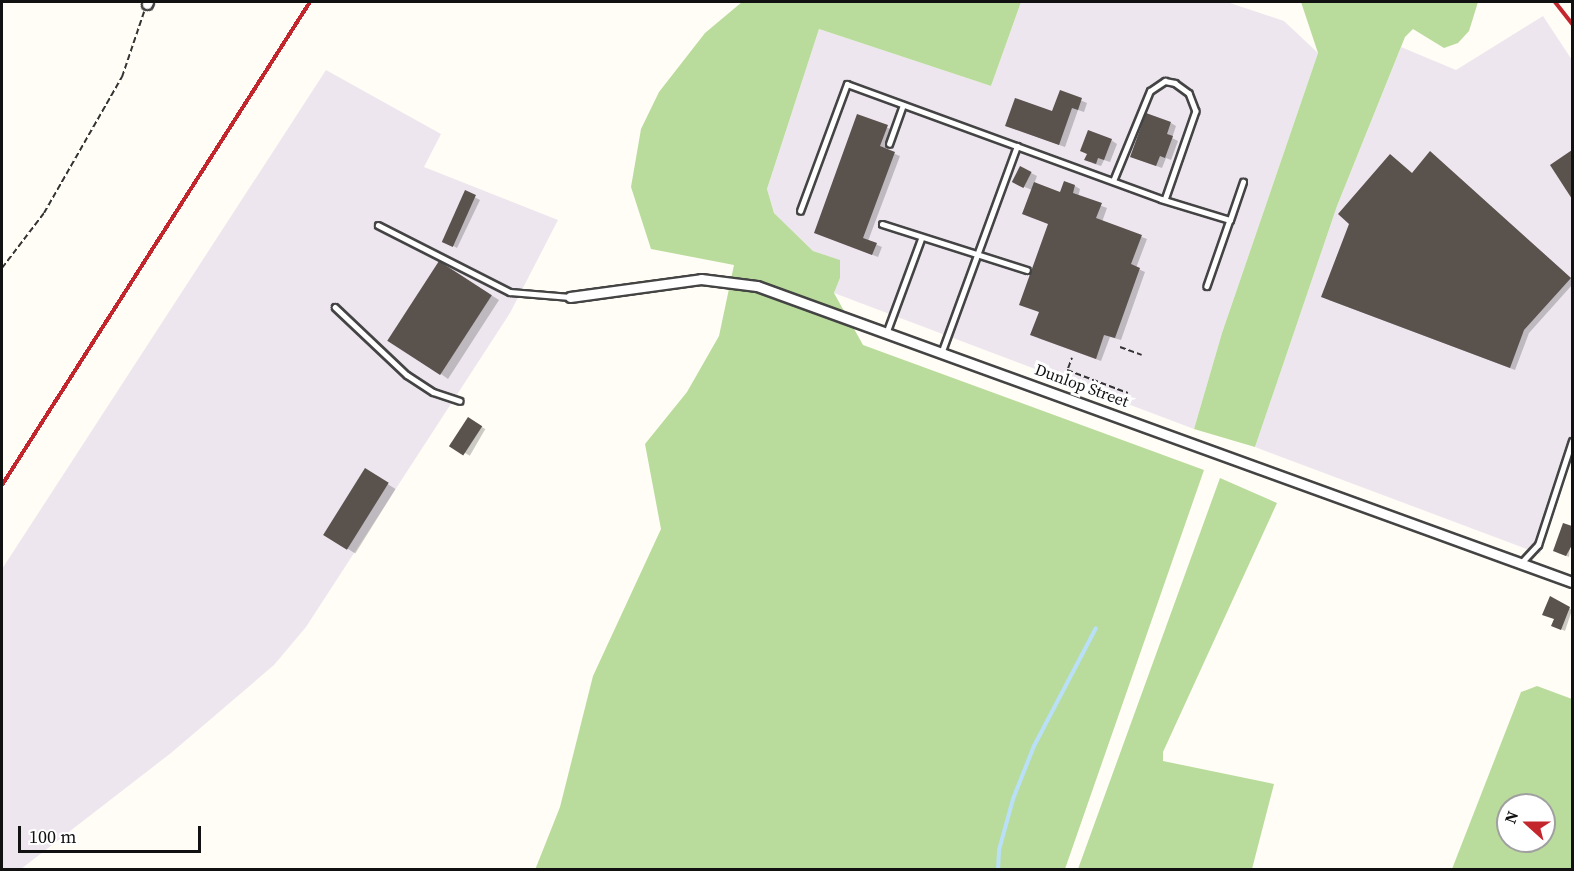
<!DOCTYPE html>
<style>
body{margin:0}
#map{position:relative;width:1574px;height:871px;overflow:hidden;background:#fffdf5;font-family:"Source Serif 4",serif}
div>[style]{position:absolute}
.industrial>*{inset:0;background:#eee6ef}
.forest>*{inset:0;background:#b9dc9c}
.shadow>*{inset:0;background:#0003;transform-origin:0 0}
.stream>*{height:4px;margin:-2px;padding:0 2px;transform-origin:2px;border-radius:2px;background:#b9e0f7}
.building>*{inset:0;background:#5a524d;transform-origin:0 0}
.path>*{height:2px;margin-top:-1px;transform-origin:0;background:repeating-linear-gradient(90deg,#333 0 6px,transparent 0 9px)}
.roads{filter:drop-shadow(2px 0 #444) drop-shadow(-2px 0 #444) drop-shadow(0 2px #444) drop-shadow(0 -2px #444)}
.lane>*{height:4.5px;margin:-2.25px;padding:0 2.25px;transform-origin:2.25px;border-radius:2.25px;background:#fff}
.street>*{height:9px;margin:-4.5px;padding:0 4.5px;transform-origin:4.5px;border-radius:4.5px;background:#fff}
.rail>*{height:4px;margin:-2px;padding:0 2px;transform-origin:2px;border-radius:2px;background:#c4262e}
span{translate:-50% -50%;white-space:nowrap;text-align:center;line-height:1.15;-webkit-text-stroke:6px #fff;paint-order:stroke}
.street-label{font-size:16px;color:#111}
.frame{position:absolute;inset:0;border:3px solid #111;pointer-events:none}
.north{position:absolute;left:1496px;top:793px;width:60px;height:60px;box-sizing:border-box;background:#fff;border:2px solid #a0a0a0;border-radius:50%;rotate:291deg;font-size:16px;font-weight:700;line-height:24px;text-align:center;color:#111}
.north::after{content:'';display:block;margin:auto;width:21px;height:27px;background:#c4262e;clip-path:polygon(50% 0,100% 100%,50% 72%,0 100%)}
.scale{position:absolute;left:18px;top:826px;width:183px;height:27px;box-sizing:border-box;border:3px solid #111;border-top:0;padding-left:8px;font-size:18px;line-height:21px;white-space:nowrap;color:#111;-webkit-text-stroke:4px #fff;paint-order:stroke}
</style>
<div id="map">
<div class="industrial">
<i style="clip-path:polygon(1021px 2px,1227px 2px,1284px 21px,1318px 53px,1222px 333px,1194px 429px,834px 293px,840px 278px,839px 260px,813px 251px,774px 213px,767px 189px,819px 29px,991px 86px)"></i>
<i style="clip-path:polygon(1543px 16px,1572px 60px,1572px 459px,1540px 554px,1255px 447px,1337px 206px,1401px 47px,1456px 70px)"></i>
<i style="clip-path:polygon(326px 70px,441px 134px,424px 167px,558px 220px,510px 313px,306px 627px,274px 665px,171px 753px,21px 869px,2px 869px,2px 569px)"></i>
</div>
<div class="forest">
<i style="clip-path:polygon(742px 2px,1021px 2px,991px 86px,819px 29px,767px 189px,774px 213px,813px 251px,840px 260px,840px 278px,834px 293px,863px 345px,1204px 470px,1065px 869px,535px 870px,560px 807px,593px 676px,661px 529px,645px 444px,687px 392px,719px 336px,734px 265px,651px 249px,631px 187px,641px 129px,659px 92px,705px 33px)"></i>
<i style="clip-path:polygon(1301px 2px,1478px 2px,1469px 31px,1458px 43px,1444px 48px,1413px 29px,1405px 37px,1337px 206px,1255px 447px,1194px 429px,1222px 333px,1318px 53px)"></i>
<i style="clip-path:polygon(1220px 478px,1277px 503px,1163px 752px,1163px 761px,1274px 784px,1252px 869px,1078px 869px)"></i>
<i style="clip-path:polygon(evenodd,1537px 686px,1572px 699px,1572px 869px,1452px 869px,1521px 692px,1537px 686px,1508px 805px,1544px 805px,1544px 841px,1508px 841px,1508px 805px)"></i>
</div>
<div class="shadow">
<i style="clip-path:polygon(1061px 92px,1087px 103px,1084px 112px,1078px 110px,1065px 147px,1012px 128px,1053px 113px)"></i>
<i style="clip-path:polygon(858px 116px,893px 130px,885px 150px,900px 156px,868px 241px,882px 247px,878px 257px,816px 233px)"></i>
<i style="clip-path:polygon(1171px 123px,1176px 126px,1172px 138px,1178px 141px,1171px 160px,1166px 158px,1162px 168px,1137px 159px)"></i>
<i style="clip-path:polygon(1111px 140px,1117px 144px,1110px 162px,1104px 160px,1101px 166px,1092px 163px)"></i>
<i style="clip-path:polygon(1572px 152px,1572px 196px,1552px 166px)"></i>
<i style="clip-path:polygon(1431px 153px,1572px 279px,1572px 285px,1529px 333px,1515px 370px,1329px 300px,1391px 156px,1413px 174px)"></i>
<i style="clip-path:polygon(1031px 173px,1037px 176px,1034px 184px,1061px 194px,1065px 183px,1075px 186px,1080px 189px,1078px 197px,1107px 208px,1102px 222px,1147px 239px,1136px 268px,1145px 272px,1121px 340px,1110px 337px,1101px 361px,1038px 338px,1050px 224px,1032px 190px,1020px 185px)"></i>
<i style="clip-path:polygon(465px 192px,480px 200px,457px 248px,448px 243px)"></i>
<i style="clip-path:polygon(447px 267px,499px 300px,448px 379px,441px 374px)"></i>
<i style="left:468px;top:419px;width:20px;height:31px;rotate:30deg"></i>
<i style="left:365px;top:470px;width:36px;height:76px;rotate:32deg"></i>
<i style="clip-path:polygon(1564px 525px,1572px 528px,1569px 557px,1558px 553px)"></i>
<i style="clip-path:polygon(1551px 598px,1572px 610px,1565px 631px,1556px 627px)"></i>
</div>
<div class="stream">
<i style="left:998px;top:870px;width:20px;rotate:-87deg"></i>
<i style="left:999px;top:850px;width:53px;rotate:-74.6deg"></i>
<i style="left:1013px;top:799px;width:57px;rotate:-68.4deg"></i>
<i style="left:1034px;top:746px;width:133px;rotate:-62.3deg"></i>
</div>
<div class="building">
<i style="clip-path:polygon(1060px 90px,1082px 98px,1078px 110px,1072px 108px,1059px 145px,1005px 126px,1015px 98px,1052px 111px)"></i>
<i style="clip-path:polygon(1146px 113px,1171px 122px,1167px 134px,1173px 136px,1165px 158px,1160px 156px,1156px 166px,1130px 157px)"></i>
<i style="clip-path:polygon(857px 114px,888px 125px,880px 146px,895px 152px,863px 238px,877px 243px,872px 255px,814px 233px)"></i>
<i style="clip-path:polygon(1088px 130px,1112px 139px,1104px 160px,1098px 158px,1096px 164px,1084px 160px,1087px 154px,1080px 151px)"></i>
<i style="clip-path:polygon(1572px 150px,1572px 199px,1550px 165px)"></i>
<i style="clip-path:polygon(1430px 151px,1571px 278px,1524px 330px,1510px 368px,1321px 297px,1349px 224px,1338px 214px,1390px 154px,1412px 173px)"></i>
<i style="left:1020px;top:166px;width:13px;height:18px;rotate:27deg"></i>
<i style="clip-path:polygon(1064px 181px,1075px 185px,1073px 193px,1102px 203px,1096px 218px,1142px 235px,1131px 264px,1140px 268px,1115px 338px,1104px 335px,1096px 359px,1030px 335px,1039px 312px,1019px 305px,1048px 224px,1022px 214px,1034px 182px,1060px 192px)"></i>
<i style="left:465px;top:190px;width:12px;height:57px;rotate:24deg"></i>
<i style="left:439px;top:261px;width:63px;height:95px;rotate:33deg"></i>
<i style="left:468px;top:417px;width:17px;height:35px;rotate:33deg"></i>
<i style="left:365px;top:468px;width:28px;height:79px;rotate:32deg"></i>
<i style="clip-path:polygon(1563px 523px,1572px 526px,1572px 545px,1566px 556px,1553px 551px)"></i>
<i style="clip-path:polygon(1550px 596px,1570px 607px,1561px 630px,1551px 626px,1554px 619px,1542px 615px)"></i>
</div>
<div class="path">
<i style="left:2px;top:268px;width:69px;rotate:-52.6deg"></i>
<i style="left:44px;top:213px;width:157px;rotate:-60.2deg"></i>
<i style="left:122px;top:77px;width:69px;rotate:-71.3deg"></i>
<i style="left:1120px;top:347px;width:23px;rotate:20deg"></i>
<i style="left:1067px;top:370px;width:65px;rotate:20.7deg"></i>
<i style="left:1062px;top:385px;width:29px;rotate:-70deg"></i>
</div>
<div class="roads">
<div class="lane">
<i style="left:889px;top:144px;width:41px;rotate:-70.3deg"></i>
<i style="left:1113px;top:181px;width:97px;rotate:-67.7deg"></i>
<i style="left:1150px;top:91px;width:18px;rotate:-34deg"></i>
<i style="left:1165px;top:81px;width:10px;rotate:11deg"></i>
<i style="left:1175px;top:83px;width:17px;rotate:36deg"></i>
<i style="left:1189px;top:93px;width:19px;rotate:69deg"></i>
<i style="left:1196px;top:111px;width:94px;rotate:109.2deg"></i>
<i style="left:800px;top:211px;width:135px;rotate:-69.7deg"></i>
<i style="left:847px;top:84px;width:334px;rotate:20.1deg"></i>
<i style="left:1161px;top:199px;width:72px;rotate:16.9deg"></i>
<i style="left:1230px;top:220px;width:70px;rotate:109.2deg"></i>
<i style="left:1230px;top:220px;width:40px;rotate:-71.1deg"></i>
<i style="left:882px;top:224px;width:152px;rotate:17.6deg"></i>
<i style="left:378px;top:225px;width:148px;rotate:26.9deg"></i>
<i style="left:510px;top:292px;width:60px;rotate:4.8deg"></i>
<i style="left:335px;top:307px;width:99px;rotate:43.4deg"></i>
<i style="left:407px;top:375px;width:31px;rotate:33deg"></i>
<i style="left:433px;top:392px;width:28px;rotate:18deg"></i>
<i style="left:887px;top:331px;width:98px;rotate:-69.7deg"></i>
<i style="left:942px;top:351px;width:218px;rotate:-69.9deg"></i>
<i style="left:1521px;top:563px;width:25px;rotate:-47deg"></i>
<i style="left:1538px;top:545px;width:109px;rotate:-71.9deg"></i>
</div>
<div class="street">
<i style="left:147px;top:4px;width:2px;rotate:-63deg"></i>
<i style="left:570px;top:297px;width:132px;rotate:-7.8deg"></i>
<i style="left:701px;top:279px;width:56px;rotate:7.1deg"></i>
<i style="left:757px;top:286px;width:867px;rotate:19.96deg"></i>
</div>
</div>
<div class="rail">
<i style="left:1555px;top:2px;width:28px;rotate:52deg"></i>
<i style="left:2px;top:485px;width:573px;rotate:-57.48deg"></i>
</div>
<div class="street-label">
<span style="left:1082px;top:385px;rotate:20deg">Dunlop Street</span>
</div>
<div class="frame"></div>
<div class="north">N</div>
<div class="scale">100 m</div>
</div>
